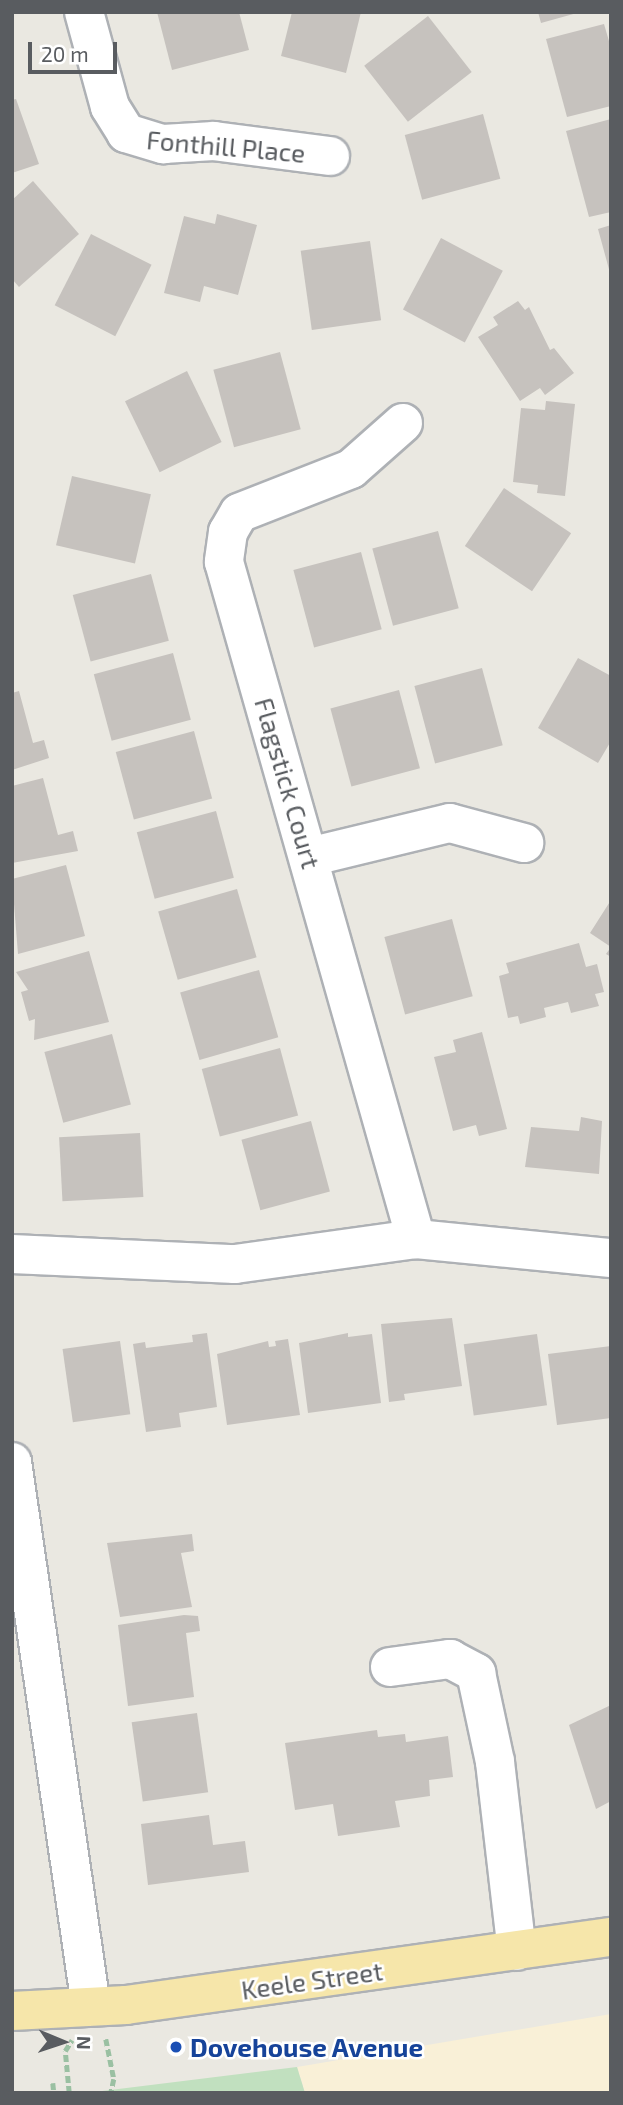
<!DOCTYPE html>
<style>
body{margin:0}
#map{position:relative;width:623px;height:2105px;overflow:hidden;background:#eae8e1;font-family:"Exo 2",sans-serif}
div>[style]{position:absolute}
.commercial>*{inset:0;background:#f9f0d7}
.green>*{inset:0;background:#c1e0bf}
.building>*{inset:0;background:#c6c2be;transform-origin:0 0}
.path>*{height:4.5px;margin-top:-2.25px;transform-origin:0;background:repeating-linear-gradient(90deg,#9ac0a2 0 7px,transparent 0 10.5px)}
.roads{filter:drop-shadow(2px 0 #aeb1b5) drop-shadow(-2px 0 #aeb1b5) drop-shadow(0 2px #aeb1b5) drop-shadow(0 -2px #aeb1b5)}
.minor>*{height:38px;margin:-19px;padding:0 19px;transform-origin:19px;border-radius:19px;background:#fff}
.major>*{height:38px;margin:-19px;padding:0 19px;transform-origin:19px;border-radius:19px;background:#f6e6aa}
.dots>*{width:19px;height:19px;translate:-50% -50%;box-sizing:border-box;border:4px solid #fff;border-radius:50%}
span{translate:-50% -50%;white-space:nowrap;text-align:center;line-height:1.15;-webkit-text-stroke:5px #fff;paint-order:stroke}
.street-label{font-size:26px;color:#595c60}
.transit-label{font-size:26px;color:#164399;font-weight:700}
.left{translate:0 -50%;text-align:left}
.frame{position:absolute;inset:0;border:14px solid #595c60;pointer-events:none}
.north{position:absolute;left:28px;top:2007px;width:70px;height:70px;-webkit-text-stroke:5px #fff;paint-order:stroke;rotate:92deg;font-size:19px;font-weight:700;line-height:28px;text-align:center;color:#595c60}
.north::after{content:'';display:block;margin:auto;width:24px;height:32px;background:#595c60;clip-path:polygon(50% 0,100% 100%,50% 72%,0 100%)}
.scale{position:absolute;left:28px;top:42px;width:89px;height:32px;box-sizing:border-box;border:4px solid #595c60;border-top:0;padding-left:9px;font-size:21px;line-height:24px;white-space:nowrap;color:#595c60;-webkit-text-stroke:5px #fff;paint-order:stroke}
</style>
<div id="map">
<div class="commercial">
<i style="clip-path:polygon(611px 2014px,611px 2093px,305px 2093px,297px 2067px)"></i>
</div>
<div class="green">
<i style="clip-path:polygon(297px 2067px,305px 2093px,86px 2093px)"></i>
</div>
<div class="building">
<i style="clip-path:polygon(157px 12px,239px 12px,249px 50px,172px 70px)"></i>
<i style="clip-path:polygon(292px 12px,361px 12px,346px 73px,281px 56px)"></i>
<i style="clip-path:polygon(538px 12px,577px 12px,577px 13px,541px 23px)"></i>
<i style="left:428px;top:16px;width:71px;height:81px;rotate:52deg"></i>
<i style="clip-path:polygon(604px 24px,611px 48px,611px 106px,567px 117px,546px 39px)"></i>
<i style="clip-path:polygon(16px 99px,39px 164px,12px 173px,12px 100px)"></i>
<i style="left:483px;top:114px;width:67px;height:81px;rotate:75deg"></i>
<i style="clip-path:polygon(611px 119px,611px 212px,589px 217px,566px 131px)"></i>
<i style="clip-path:polygon(33px 181px,79px 234px,19px 287px,12px 279px,12px 200px)"></i>
<i style="clip-path:polygon(217px 214px,257px 225px,238px 295px,204px 286px,200px 302px,164px 293px,184px 216px,215px 224px)"></i>
<i style="clip-path:polygon(611px 225px,611px 273px,610px 273px,598px 229px)"></i>
<i style="left:91px;top:234px;width:68px;height:80px;rotate:27deg"></i>
<i style="left:441px;top:238px;width:70px;height:81px;rotate:28deg"></i>
<i style="left:370px;top:241px;width:80px;height:70px;rotate:82deg"></i>
<i style="clip-path:polygon(518px 301px,525px 310px,529px 307px,550px 350px,554px 348px,574px 373px,545px 395px,540px 388px,520px 401px,478px 337px,498px 325px,493px 317px)"></i>
<i style="left:280px;top:352px;width:80px;height:69px;rotate:75deg"></i>
<i style="left:187px;top:371px;width:79px;height:69px;rotate:64deg"></i>
<i style="clip-path:polygon(546px 401px,575px 404px,565px 496px,537px 493px,538px 485px,513px 482px,521px 408px,545px 410px)"></i>
<i style="left:72px;top:476px;width:81px;height:71px;rotate:13deg"></i>
<i style="left:504px;top:488px;width:81px;height:70px;rotate:34deg"></i>
<i style="left:438px;top:531px;width:80px;height:68px;rotate:75deg"></i>
<i style="left:361px;top:552px;width:80px;height:70px;rotate:75deg"></i>
<i style="left:151px;top:574px;width:69px;height:81px;rotate:75deg"></i>
<i style="left:173px;top:653px;width:69px;height:82px;rotate:75deg"></i>
<i style="clip-path:polygon(578px 658px,611px 676px,611px 741px,598px 763px,538px 728px)"></i>
<i style="left:482px;top:668px;width:80px;height:70px;rotate:75deg"></i>
<i style="left:399px;top:690px;width:81px;height:71px;rotate:75deg"></i>
<i style="clip-path:polygon(19px 691px,33px 743px,44px 740px,49px 758px,12px 770px,12px 693px)"></i>
<i style="left:194px;top:731px;width:70px;height:81px;rotate:75deg"></i>
<i style="clip-path:polygon(43px 778px,58px 835px,73px 831px,78px 851px,12px 863px,12px 786px)"></i>
<i style="left:216px;top:811px;width:69px;height:82px;rotate:75deg"></i>
<i style="clip-path:polygon(66px 865px,85px 936px,18px 954px,12px 879px)"></i>
<i style="left:237px;top:889px;width:71px;height:82px;rotate:74deg"></i>
<i style="clip-path:polygon(611px 900px,611px 957px,606px 954px,611px 947px,590px 933px)"></i>
<i style="left:452px;top:919px;width:80px;height:70px;rotate:75deg"></i>
<i style="clip-path:polygon(579px 943px,586px 967px,597px 964px,604px 992px,595px 994px,599px 1006px,571px 1013px,568px 1002px,544px 1008px,546px 1017px,520px 1024px,518px 1016px,508px 1018px,499px 976px,509px 973px,506px 963px)"></i>
<i style="clip-path:polygon(89px 951px,109px 1022px,34px 1040px,35px 1019px,29px 1021px,21px 992px,28px 990px,16px 972px)"></i>
<i style="left:259px;top:970px;width:70px;height:82px;rotate:74deg"></i>
<i style="clip-path:polygon(482px 1032px,507px 1129px,479px 1136px,476px 1125px,453px 1131px,434px 1057px,456px 1052px,453px 1040px)"></i>
<i style="left:112px;top:1034px;width:73px;height:70px;rotate:75deg"></i>
<i style="left:280px;top:1048px;width:70px;height:81px;rotate:75deg"></i>
<i style="clip-path:polygon(581px 1117px,602px 1121px,599px 1174px,525px 1167px,531px 1127px,579px 1131px)"></i>
<i style="left:311px;top:1121px;width:73px;height:72px;rotate:75deg"></i>
<i style="left:140px;top:1133px;width:64px;height:81px;rotate:87deg"></i>
<i style="clip-path:polygon(452px 1318px,462px 1386px,404px 1394px,405px 1400px,389px 1402px,381px 1324px)"></i>
<i style="clip-path:polygon(207px 1333px,217px 1407px,179px 1413px,181px 1427px,146px 1432px,133px 1344px,145px 1342px,146px 1348px,193px 1342px,192px 1335px)"></i>
<i style="clip-path:polygon(348px 1333px,348px 1337px,372px 1334px,381px 1403px,308px 1413px,299px 1343px)"></i>
<i style="left:537px;top:1334px;width:72px;height:74px;rotate:82deg"></i>
<i style="clip-path:polygon(288px 1339px,300px 1415px,227px 1425px,217px 1354px,268px 1341px,269px 1347px,276px 1346px,275px 1341px)"></i>
<i style="left:120px;top:1341px;width:74px;height:58px;rotate:82deg"></i>
<i style="clip-path:polygon(611px 1346px,611px 1418px,557px 1425px,548px 1354px)"></i>
<i style="clip-path:polygon(192px 1534px,194px 1551px,181px 1553px,192px 1607px,120px 1617px,107px 1543px)"></i>
<i style="clip-path:polygon(184px 1615px,198px 1616px,200px 1631px,186px 1633px,194px 1697px,128px 1706px,118px 1625px)"></i>
<i style="clip-path:polygon(611px 1705px,611px 1801px,596px 1809px,569px 1725px)"></i>
<i style="left:197px;top:1713px;width:80px;height:66px;rotate:82deg"></i>
<i style="clip-path:polygon(377px 1730px,378px 1737px,405px 1734px,406px 1742px,448px 1736px,453px 1777px,429px 1780px,430px 1796px,395px 1801px,400px 1827px,338px 1836px,333px 1804px,295px 1810px,285px 1743px)"></i>
<i style="clip-path:polygon(209px 1815px,213px 1845px,245px 1841px,249px 1872px,148px 1885px,141px 1824px)"></i>
</div>
<div class="path">
<i style="left:106px;top:2039px;width:41px;rotate:78.7deg"></i>
<i style="left:114px;top:2079px;width:14px;rotate:102deg"></i>
<i style="left:53px;top:2083px;width:10px;rotate:84deg"></i>
<i style="left:69px;top:2093px;width:42px;rotate:-95.4deg"></i>
<i style="left:65px;top:2051px;width:13px;rotate:-58deg"></i>
</div>
<div class="roads">
<div class="minor">
<i style="left:84px;top:12px;width:98px;rotate:74.7deg"></i>
<i style="left:110px;top:107px;width:31px;rotate:58deg"></i>
<i style="left:126px;top:133px;width:39px;rotate:17deg"></i>
<i style="left:163px;top:144px;width:51px;rotate:-3.4deg"></i>
<i style="left:214px;top:141px;width:117px;rotate:7.4deg"></i>
<i style="left:403px;top:423px;width:69px;rotate:138.5deg"></i>
<i style="left:351px;top:469px;width:120px;rotate:158.6deg"></i>
<i style="left:239px;top:513px;width:22px;rotate:120deg"></i>
<i style="left:228px;top:532px;width:30px;rotate:98deg"></i>
<i style="left:224px;top:562px;width:704px;rotate:74.17deg"></i>
<i style="left:309px;top:857px;width:145px;rotate:-13.6deg"></i>
<i style="left:450px;top:823px;width:77px;rotate:15.1deg"></i>
<i style="left:12px;top:1254px;width:223px;rotate:2.6deg"></i>
<i style="left:235px;top:1264px;width:183px;rotate:-7.9deg"></i>
<i style="left:416px;top:1239px;width:196px;rotate:5.6deg"></i>
<i style="left:12px;top:1462px;width:550px;rotate:81.74deg"></i>
<i style="left:390px;top:1667px;width:61px;rotate:-7.6deg"></i>
<i style="left:450px;top:1659px;width:30px;rotate:28deg"></i>
<i style="left:476px;top:1673px;width:91px;rotate:77.9deg"></i>
<i style="left:495px;top:1762px;width:190px;rotate:83.4deg"></i>
</div>
<div class="major">
<i style="left:12px;top:2011px;width:114px;rotate:-3deg"></i>
<i style="left:126px;top:2005px;width:490px;rotate:-8deg"></i>
</div>
</div>
<div class="dots">
<i style="left:176px;top:2047px;background:#1a4fb4"></i>
</div>
<div class="street-label">
<span style="left:226px;top:146px;rotate:5deg">Fonthill Place</span>
<span style="left:288px;top:783px;rotate:74deg">Flagstick Court</span>
<span style="left:312px;top:1980px;rotate:-8deg">Keele Street</span>
</div>
<div class="transit-label">
<span class="left" style="left:190px;top:2047px">Dovehouse Avenue</span>
</div>
<div class="frame"></div>
<div class="north">N</div>
<div class="scale">20 m</div>
</div>
